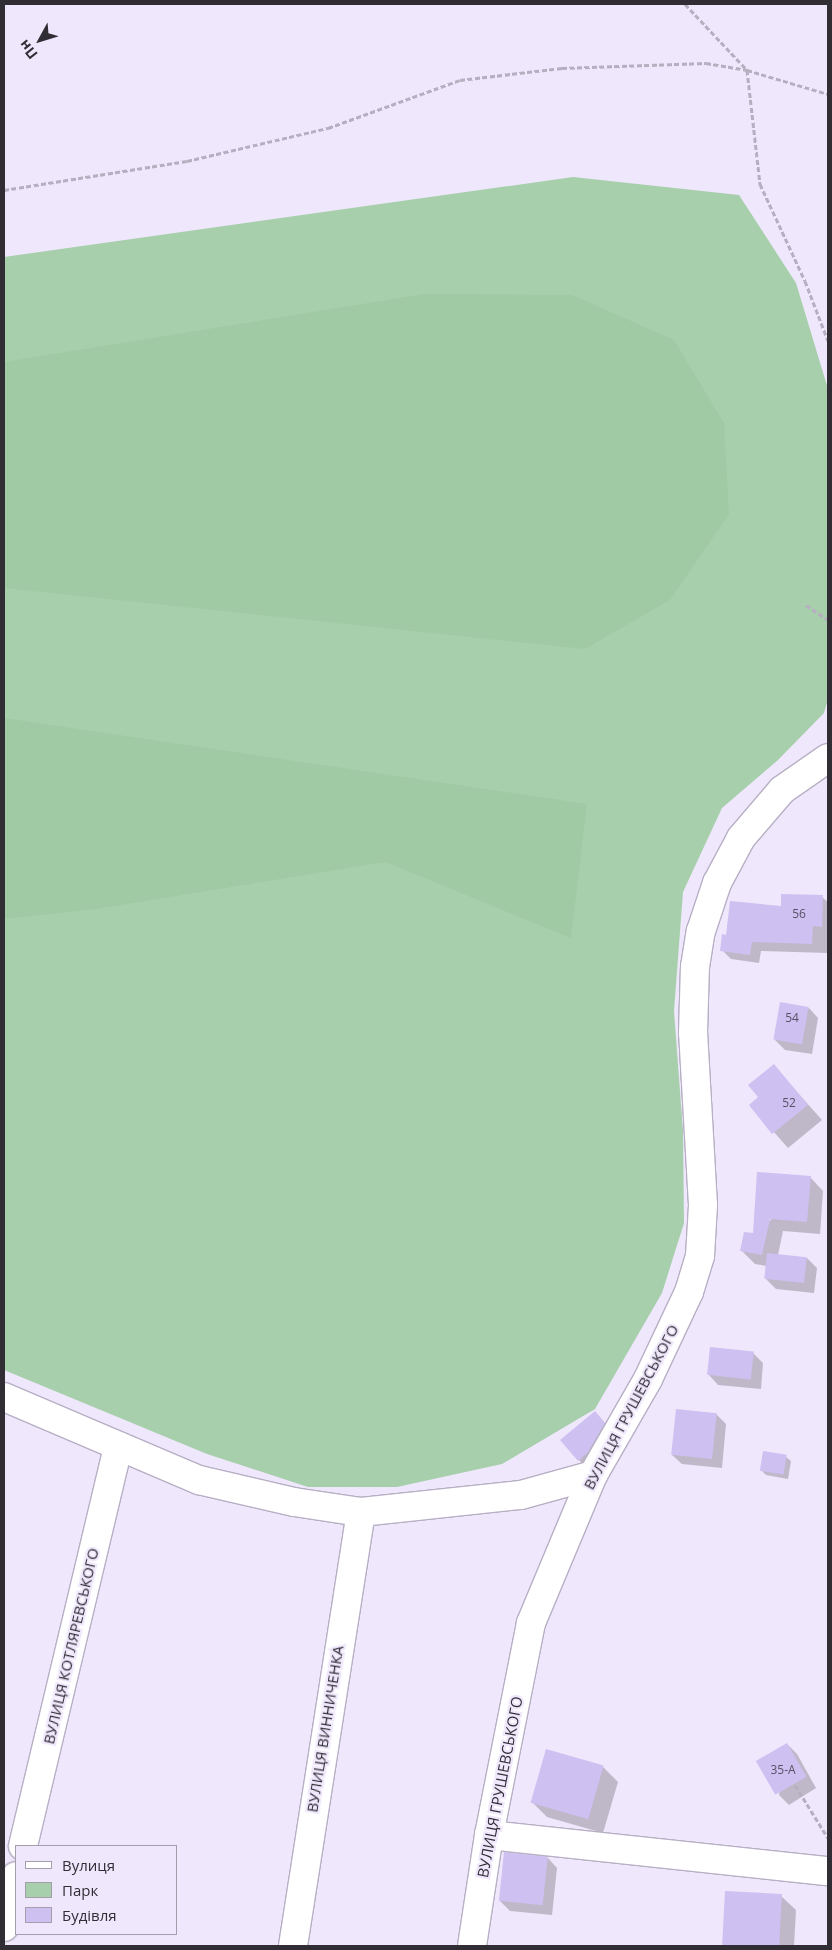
<!DOCTYPE html>
<meta charset="utf-8">
<style>
body{margin:0}
#map{position:relative;width:832px;height:1950px;overflow:hidden;background:#efe7fc;font-family:"Open Sans",sans-serif}
div>[style]{position:absolute}
.green>*{inset:0;background:#a7cfac}
.forest>*{inset:0;background:#9fcaa4}
.shadow>*{inset:0;background:#0003}
.building>*{inset:0;background:#cec0f1;transform-origin:0 0}
.path>*{height:3px;margin-top:-1.5px;transform-origin:0;background:repeating-linear-gradient(90deg,#b5afc0 0 5px,transparent 0 7.5px)}
.roads{filter:drop-shadow(1px 0 #b7afc4) drop-shadow(-1px 0 #b7afc4) drop-shadow(0 1px #b7afc4) drop-shadow(0 -1px #b7afc4)}
.minor>*{height:28px;margin:-14px;padding:0 14px;transform-origin:14px;border-radius:14px;background:#fff}
span{translate:-50% -50%;white-space:nowrap;text-align:center;line-height:1.15;-webkit-text-stroke:4.5px #efe7fc;paint-order:stroke}
.number-label{font-size:12px;color:#585264}
.number-label span{-webkit-text-stroke-width:0}
.street-label{font-size:15px;color:#302d35}
.frame{position:absolute;inset:0;border:5px solid #302d35;pointer-events:none}
.legend{position:absolute;left:15px;top:1845px;width:162px;height:90px;box-sizing:border-box;background:#efe7fc;border:1px solid #a39dac;margin:0;padding:6px 9px;list-style:none;font-size:15px;color:#302d35}
.legend li{display:flex;align-items:center;gap:10px;height:25px}
.legend b{width:25px;border:1px solid #a39dac}
.north{position:absolute;left:15px;top:15px;width:50px;height:50px;-webkit-text-stroke:4px #efe7fc;paint-order:stroke;rotate:231deg;font-size:14px;font-weight:700;line-height:20px;text-align:center;color:#302d35}
.north::after{content:'';display:block;margin:auto;width:18px;height:22px;background:#302d35;clip-path:polygon(50% 0,100% 100%,50% 72%,0 100%)}
</style>
<div id="map">
<div class="green">
<i style="clip-path:polygon(573px 177px,739px 195px,796px 283px,828px 389px,828px 699px,824px 713px,778px 760px,722px 808px,683px 892px,674px 1011px,683px 1131px,684px 1223px,662px 1293px,595px 1409px,502px 1464px,397px 1487px,308px 1487px,207px 1454px,4px 1370px,4px 257px)"></i>
</div>
<div class="forest">
<i style="clip-path:polygon(424px 294px,572px 295px,674px 340px,724px 423px,729px 514px,670px 600px,585px 649px,4px 588px,4px 362px)"></i>
<i style="clip-path:polygon(4px 718px,587px 804px,571px 938px,385px 862px,96px 909px,4px 919px)"></i>
</div>
<div class="shadow">
<i style="clip-path:polygon(822px 897px,828px 902px,828px 953px,761px 951px,759px 963px,731px 959px,722px 950px,727px 936px,782px 907px)"></i>
<i style="clip-path:polygon(809px 1008px,818px 1018px,812px 1054px,785px 1050px,775px 1040px)"></i>
<i style="clip-path:polygon(774px 1066px,822px 1120px,788px 1148px,750px 1105px,760px 1098px)"></i>
<i style="clip-path:polygon(810px 1177px,823px 1191px,820px 1234px,783px 1231px,778px 1255px,807px 1258px,817px 1268px,814px 1293px,776px 1289px,766px 1279px,767px 1266px,755px 1264px,742px 1251px)"></i>
<i style="clip-path:polygon(753px 1353px,763px 1363px,761px 1389px,718px 1385px,709px 1375px)"></i>
<i style="clip-path:polygon(595px 1412px,614px 1433px,588px 1470px,579px 1460px)"></i>
<i style="clip-path:polygon(716px 1414px,726px 1424px,722px 1468px,682px 1464px,672px 1455px)"></i>
<i style="clip-path:polygon(786px 1457px,791px 1461px,788px 1479px,766px 1475px,761px 1470px)"></i>
<i style="clip-path:polygon(787px 1744px,797px 1754px,816px 1788px,789px 1805px,779px 1795px)"></i>
<i style="clip-path:polygon(603px 1767px,618px 1782px,603px 1833px,547px 1817px,532px 1802px)"></i>
<i style="clip-path:polygon(548px 1858px,557px 1868px,552px 1915px,510px 1911px,500px 1901px)"></i>
<i style="clip-path:polygon(726px 1892px,781px 1896px,796px 1910px,794px 1946px,723px 1946px)"></i>
</div>
<div class="building">
<i style="clip-path:polygon(781px 894px,823px 895px,822px 927px,813px 926px,812px 944px,752px 942px,750px 955px,720px 951px,722px 934px,726px 935px,730px 901px,781px 906px)"></i>
<i style="left:780px;top:1002px;width:29px;height:38px;rotate:10deg"></i>
<i style="clip-path:polygon(774px 1064px,808px 1105px,772px 1134px,749px 1105px,758px 1097px,748px 1085px)"></i>
<i style="clip-path:polygon(757px 1172px,811px 1176px,807px 1222px,770px 1219px,762px 1255px,740px 1251px,744px 1232px,753px 1233px)"></i>
<i style="left:767px;top:1253px;width:40px;height:26px;rotate:6deg"></i>
<i style="left:710px;top:1347px;width:44px;height:28px;rotate:6deg"></i>
<i style="left:676px;top:1409px;width:41px;height:46px;rotate:6deg"></i>
<i style="clip-path:polygon(595px 1411px,605px 1423px,588px 1452px,578px 1461px,560px 1440px)"></i>
<i style="left:763px;top:1451px;width:24px;height:20px;rotate:9deg"></i>
<i style="left:787px;top:1743px;width:39px;height:36px;rotate:60deg"></i>
<i style="left:546px;top:1749px;width:60px;height:56px;rotate:16deg"></i>
<i style="left:504px;top:1852px;width:44px;height:49px;rotate:6deg"></i>
<i style="left:725px;top:1891px;width:57px;height:55px;rotate:3deg"></i>
</div>
<div class="path">
<i style="left:685px;top:4px;width:91px;rotate:46.8deg"></i>
<i style="left:747px;top:70px;width:115px;rotate:83.5deg"></i>
<i style="left:760px;top:184px;width:107px;rotate:65.1deg"></i>
<i style="left:805px;top:281px;width:64px;rotate:69deg"></i>
<i style="left:4px;top:190px;width:185px;rotate:-9deg"></i>
<i style="left:187px;top:161px;width:145px;rotate:-13.2deg"></i>
<i style="left:328px;top:128px;width:140px;rotate:-20deg"></i>
<i style="left:460px;top:80px;width:103px;rotate:-6.7deg"></i>
<i style="left:562px;top:68px;width:144px;rotate:-2deg"></i>
<i style="left:706px;top:63px;width:42px;rotate:9.7deg"></i>
<i style="left:747px;top:70px;width:84px;rotate:16.5deg"></i>
<i style="left:806px;top:605px;width:27px;rotate:34deg"></i>
<i style="left:795px;top:1785px;width:62px;rotate:58.1deg"></i>
</div>
<div class="roads">
<div class="minor">
<i style="left:4px;top:1397px;width:212px;rotate:23.1deg"></i>
<i style="left:199px;top:1480px;width:98px;rotate:13deg"></i>
<i style="left:294px;top:1502px;width:68px;rotate:8.5deg"></i>
<i style="left:361px;top:1512px;width:161px;rotate:-6.1deg"></i>
<i style="left:521px;top:1495px;width:75px;rotate:-15.5deg"></i>
<i style="left:489px;top:1835px;width:341px;rotate:6.1deg"></i>
<i style="left:23px;top:1846px;width:411px;rotate:-76.6deg"></i>
<i style="left:4px;top:1927px;width:52px;rotate:-76.8deg"></i>
<i style="left:293px;top:1946px;width:439px;rotate:-81.1deg"></i>
<i style="left:472px;top:1946px;width:112px;rotate:-81.3deg"></i>
<i style="left:489px;top:1835px;width:216px;rotate:-78.8deg"></i>
<i style="left:531px;top:1623px;width:160px;rotate:-67.3deg"></i>
<i style="left:593px;top:1475px;width:111px;rotate:-60.2deg"></i>
<i style="left:648px;top:1379px;width:96px;rotate:-64.8deg"></i>
<i style="left:689px;top:1292px;width:38px;rotate:-73deg"></i>
<i style="left:700px;top:1256px;width:51px;rotate:-86.6deg"></i>
<i style="left:703px;top:1205px;width:172px;rotate:-93.3deg"></i>
<i style="left:693px;top:1033px;width:66px;rotate:-88.3deg"></i>
<i style="left:695px;top:967px;width:36px;rotate:-81deg"></i>
<i style="left:701px;top:931px;width:51px;rotate:-71.6deg"></i>
<i style="left:717px;top:883px;width:51px;rotate:-61.9deg"></i>
<i style="left:741px;top:838px;width:63px;rotate:-49.5deg"></i>
<i style="left:782px;top:790px;width:56px;rotate:-34.8deg"></i>
</div>
</div>
<div class="number-label">
<span style="left:799px;top:914px">56</span>
<span style="left:792px;top:1018px">54</span>
<span style="left:789px;top:1103px">52</span>
<span style="left:783px;top:1770px">35-А</span>
</div>
<div class="street-label">
<span style="left:631px;top:1407px;rotate:-62deg">ВУЛИЦЯ ГРУШЕВСЬКОГО</span>
<span style="left:71px;top:1646px;rotate:-77deg">ВУЛИЦЯ КОТЛЯРЕВСЬКОГО</span>
<span style="left:325px;top:1729px;rotate:-81deg">ВУЛИЦЯ ВИННИЧЕНКА</span>
<span style="left:500px;top:1787px;rotate:-79deg">ВУЛИЦЯ ГРУШЕВСЬКОГО</span>
</div>
<div class="frame"></div>
<ul class="legend">
<li><b style="height:6px;background:#fff"></b>Вулиця</li>
<li><b style="height:14px;background:#a7cfac"></b>Парк</li>
<li><b style="height:14px;background:#cec0f1"></b>Будівля</li>
</ul>
<div class="north">Пн</div>
</div>
